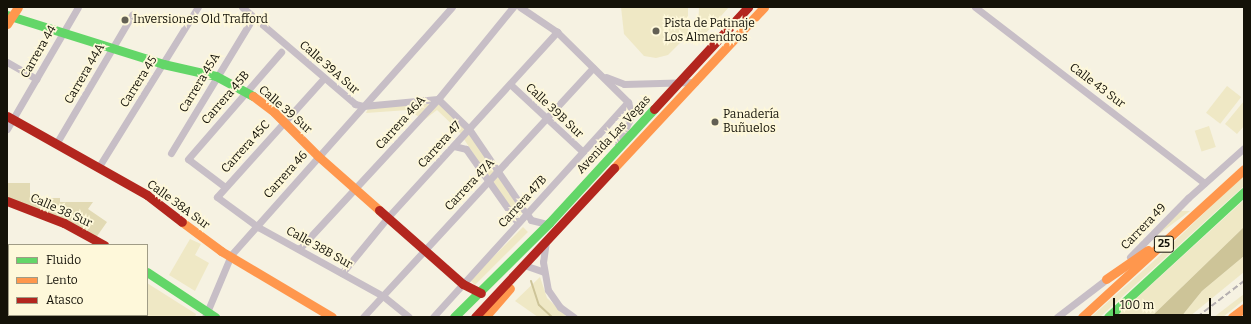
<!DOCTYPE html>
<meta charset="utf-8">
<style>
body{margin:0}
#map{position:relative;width:1251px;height:324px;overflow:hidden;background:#f6f2e2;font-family:Bitter,serif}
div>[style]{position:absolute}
.green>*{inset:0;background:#efe8c5;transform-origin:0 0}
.forest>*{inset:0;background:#e2dab4}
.water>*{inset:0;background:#cdc498}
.stream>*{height:2px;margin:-1px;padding:0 1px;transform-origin:1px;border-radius:1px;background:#cdc498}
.street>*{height:7px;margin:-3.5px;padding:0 3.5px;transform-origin:3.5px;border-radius:3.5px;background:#c7bec6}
.fast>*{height:9px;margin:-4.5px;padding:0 4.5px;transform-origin:4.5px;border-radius:4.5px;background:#63d668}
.slow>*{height:9px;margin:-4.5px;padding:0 4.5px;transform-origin:4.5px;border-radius:4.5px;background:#ff974d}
.jam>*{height:9px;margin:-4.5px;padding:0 4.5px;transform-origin:4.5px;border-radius:4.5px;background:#b3261e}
.rail>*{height:2px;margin-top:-1px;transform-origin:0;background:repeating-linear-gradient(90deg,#b4aeaf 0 6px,transparent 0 9px)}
.dots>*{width:11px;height:11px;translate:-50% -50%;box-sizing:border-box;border:2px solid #fef8da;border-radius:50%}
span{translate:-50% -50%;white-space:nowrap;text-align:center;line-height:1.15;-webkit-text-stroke:3.5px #fef8da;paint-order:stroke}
.shield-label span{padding:1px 3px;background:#fef8da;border:1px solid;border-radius:3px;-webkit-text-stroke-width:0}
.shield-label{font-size:11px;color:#141208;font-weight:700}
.poi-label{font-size:12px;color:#141208}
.left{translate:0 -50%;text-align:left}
.street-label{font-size:12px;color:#141208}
.frame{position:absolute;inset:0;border:8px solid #141208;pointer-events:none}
.legend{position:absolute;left:8px;top:244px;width:140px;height:72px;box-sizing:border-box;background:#fef8da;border:1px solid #a09c86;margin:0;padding:5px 7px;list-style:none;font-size:12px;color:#141208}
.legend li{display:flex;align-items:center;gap:8px;height:20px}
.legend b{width:20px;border:1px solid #a09c86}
.scale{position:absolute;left:1113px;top:298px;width:98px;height:18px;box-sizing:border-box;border:2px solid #141208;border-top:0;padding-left:5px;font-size:12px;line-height:14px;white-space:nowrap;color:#141208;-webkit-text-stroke:3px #fef8da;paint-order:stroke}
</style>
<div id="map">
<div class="green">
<i style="clip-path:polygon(621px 7px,688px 7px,688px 35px,668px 55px,656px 58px,644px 56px,624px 34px)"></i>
<i style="clip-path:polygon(699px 7px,729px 7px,706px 33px,698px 33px)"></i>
<i style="left:1227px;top:86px;width:18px;height:34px;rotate:38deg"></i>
<i style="clip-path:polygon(438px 99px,469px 129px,525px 210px,516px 219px,458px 130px,437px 110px,424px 120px,408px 110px,366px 113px,369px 106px)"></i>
<i style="clip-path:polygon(1244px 101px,1244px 126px,1237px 134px,1225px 124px)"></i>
<i style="left:1209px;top:126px;width:22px;height:15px;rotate:72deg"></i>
<i style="clip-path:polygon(1244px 175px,1244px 186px,1100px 317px,1091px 317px,1156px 259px)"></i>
<i style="clip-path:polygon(1244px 200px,1244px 227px,1151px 317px,1116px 317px)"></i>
<i style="clip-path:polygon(1177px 211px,1190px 211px,1144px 245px)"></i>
<i style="left:523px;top:227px;width:7px;height:75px;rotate:45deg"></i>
<i style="clip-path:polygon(190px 239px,201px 244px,195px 255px,209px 263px,195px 291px,169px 275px)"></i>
<i style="clip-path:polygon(1244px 256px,1244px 272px,1189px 317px,1181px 317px,1202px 291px)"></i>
<i style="clip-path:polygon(540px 277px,547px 298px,567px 317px,538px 317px,515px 301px)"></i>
<i style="clip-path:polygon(147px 283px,196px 314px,195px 317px,103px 315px,147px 315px)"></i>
<i style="clip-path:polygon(1244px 294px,1244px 300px,1223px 317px,1214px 317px)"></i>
</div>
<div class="forest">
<i style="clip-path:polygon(7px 183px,30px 183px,30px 198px,60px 198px,60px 202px,93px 202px,88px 209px,107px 222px,95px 239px,7px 201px)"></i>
</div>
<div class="water">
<i style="clip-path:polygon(1244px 227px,1244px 256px,1202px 291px,1181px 317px,1151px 317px)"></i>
</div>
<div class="stream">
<i style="left:531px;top:281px;width:25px;rotate:72deg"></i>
<i style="left:539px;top:305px;width:18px;rotate:43deg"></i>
</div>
<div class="street">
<i style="left:242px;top:7px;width:149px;rotate:40.6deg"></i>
<i style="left:355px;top:104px;width:8px;rotate:14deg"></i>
<i style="left:363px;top:106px;width:75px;rotate:-5.3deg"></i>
<i style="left:438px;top:99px;width:43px;rotate:44.1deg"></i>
<i style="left:469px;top:129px;width:110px;rotate:55.7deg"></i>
<i style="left:531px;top:220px;width:16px;rotate:14deg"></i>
<i style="left:520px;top:7px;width:45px;rotate:34deg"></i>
<i style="left:557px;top:32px;width:100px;rotate:44.6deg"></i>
<i style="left:628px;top:102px;width:11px;rotate:75deg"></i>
<i style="left:631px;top:113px;width:8px;rotate:104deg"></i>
<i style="left:629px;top:121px;width:25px;rotate:116deg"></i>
<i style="left:975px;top:7px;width:289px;rotate:37.5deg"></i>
<i style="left:7px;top:62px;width:34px;rotate:30deg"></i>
<i style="left:606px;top:77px;width:19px;rotate:21deg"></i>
<i style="left:624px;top:84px;width:71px;rotate:-1.6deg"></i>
<i style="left:324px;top:78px;width:160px;rotate:132deg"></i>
<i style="left:217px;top:197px;width:51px;rotate:36.2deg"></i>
<i style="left:258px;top:227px;width:143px;rotate:28.9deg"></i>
<i style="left:383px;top:296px;width:33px;rotate:39deg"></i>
<i style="left:511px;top:85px;width:98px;rotate:42.9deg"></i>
<i style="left:7px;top:129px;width:141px;rotate:-59.8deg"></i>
<i style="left:56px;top:144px;width:150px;rotate:-59.5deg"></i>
<i style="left:454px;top:146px;width:12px;rotate:14deg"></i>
<i style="left:466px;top:149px;width:90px;rotate:54.9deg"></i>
<i style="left:171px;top:153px;width:151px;rotate:-58.8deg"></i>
<i style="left:98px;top:168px;width:190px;rotate:-58.2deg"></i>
<i style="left:225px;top:187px;width:46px;rotate:-142.9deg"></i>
<i style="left:188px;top:159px;width:142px;rotate:-49deg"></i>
<i style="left:546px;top:241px;width:21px;rotate:98deg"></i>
<i style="left:543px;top:262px;width:28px;rotate:80deg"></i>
<i style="left:548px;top:290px;width:21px;rotate:55deg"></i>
<i style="left:560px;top:307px;width:17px;rotate:36deg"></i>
<i style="left:299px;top:249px;width:205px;rotate:-47.2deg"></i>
<i style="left:438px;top:99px;width:119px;rotate:-50.8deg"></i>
<i style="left:1130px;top:257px;width:83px;rotate:-45.5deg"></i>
<i style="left:1188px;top:198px;width:75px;rotate:-41.8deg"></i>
<i style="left:527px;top:266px;width:18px;rotate:19deg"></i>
<i style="left:342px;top:273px;width:72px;rotate:-50.6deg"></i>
<i style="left:388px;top:217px;width:251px;rotate:-47.6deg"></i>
<i style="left:205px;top:317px;width:67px;rotate:-67.2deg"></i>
<i style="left:231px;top:255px;width:332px;rotate:-48.3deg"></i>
<i style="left:363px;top:317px;width:339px;rotate:-47.3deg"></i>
<i style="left:433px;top:317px;width:290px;rotate:-47.8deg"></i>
<i style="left:1057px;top:317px;width:64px;rotate:-37.4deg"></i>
</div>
<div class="fast">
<i style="left:7px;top:15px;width:164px;rotate:17.4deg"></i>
<i style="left:163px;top:64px;width:54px;rotate:12.8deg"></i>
<i style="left:216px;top:76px;width:42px;rotate:28.4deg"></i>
<i style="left:147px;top:272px;width:82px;rotate:33.5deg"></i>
<i style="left:454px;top:317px;width:134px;rotate:-44.7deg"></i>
<i style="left:549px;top:223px;width:155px;rotate:-47.4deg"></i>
<i style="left:1108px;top:317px;width:185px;rotate:-42.6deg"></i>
</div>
<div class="slow">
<i style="left:7px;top:24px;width:20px;rotate:-57deg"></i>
<i style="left:253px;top:96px;width:26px;rotate:37deg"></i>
<i style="left:274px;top:112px;width:62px;rotate:45deg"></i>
<i style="left:318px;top:156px;width:81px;rotate:41.5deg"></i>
<i style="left:614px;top:168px;width:220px;rotate:-47deg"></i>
<i style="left:182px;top:222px;width:49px;rotate:36.6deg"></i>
<i style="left:221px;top:251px;width:129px;rotate:30.7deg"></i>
<i style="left:1106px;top:279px;width:51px;rotate:-34.6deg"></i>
<i style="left:485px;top:317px;width:38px;rotate:-49deg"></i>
<i style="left:1082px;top:317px;width:219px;rotate:-42.4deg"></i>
<i style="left:1232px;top:317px;width:15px;rotate:-37deg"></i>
</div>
<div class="jam">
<i style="left:654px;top:109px;width:139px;rotate:-47.3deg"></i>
<i style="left:7px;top:116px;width:161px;rotate:29.4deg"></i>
<i style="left:147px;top:195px;width:44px;rotate:37.6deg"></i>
<i style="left:7px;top:201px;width:61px;rotate:21.1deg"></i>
<i style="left:64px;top:223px;width:46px;rotate:28.8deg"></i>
<i style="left:379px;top:210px;width:112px;rotate:41.4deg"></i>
<i style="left:463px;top:284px;width:20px;rotate:27deg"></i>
<i style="left:475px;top:317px;width:204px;rotate:-47deg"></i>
</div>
<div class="rail">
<i style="left:1197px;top:317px;width:59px;rotate:-37.5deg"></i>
</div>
<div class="dots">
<i style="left:125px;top:20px;background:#636054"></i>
<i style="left:656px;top:31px;background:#636054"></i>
<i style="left:715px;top:122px;background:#636054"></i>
</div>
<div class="shield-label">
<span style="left:1164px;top:244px">25</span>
</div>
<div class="poi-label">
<span class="left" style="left:133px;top:20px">Inversiones Old Trafford</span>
<span class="left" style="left:664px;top:31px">Pista de Patinaje<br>Los Almendros</span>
<span class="left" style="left:723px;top:122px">Panadería<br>Buñuelos</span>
</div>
<div class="street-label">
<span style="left:39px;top:52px;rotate:-60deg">Carrera 44</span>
<span style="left:329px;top:68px;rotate:41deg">Calle 39A Sur</span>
<span style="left:85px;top:74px;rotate:-60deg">Carrera 44A</span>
<span style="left:139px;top:82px;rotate:-58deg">Carrera 45</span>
<span style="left:200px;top:83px;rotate:-59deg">Carrera 45A</span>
<span style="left:1097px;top:86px;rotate:37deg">Calle 43 Sur</span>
<span style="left:226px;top:98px;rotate:-49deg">Carrera 45B</span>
<span style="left:285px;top:110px;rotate:41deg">Calle 39 Sur</span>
<span style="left:554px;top:111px;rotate:43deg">Calle 39B Sur</span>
<span style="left:401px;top:123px;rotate:-48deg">Carrera 46A</span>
<span style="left:614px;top:135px;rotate:-47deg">Avenida Las Vegas</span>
<span style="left:440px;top:145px;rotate:-48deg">Carrera 47</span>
<span style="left:246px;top:147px;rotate:-48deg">Carrera 45C</span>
<span style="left:286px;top:175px;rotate:-48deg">Carrera 46</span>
<span style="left:470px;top:185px;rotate:-47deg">Carrera 47A</span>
<span style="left:523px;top:202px;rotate:-48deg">Carrera 47B</span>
<span style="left:178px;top:205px;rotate:36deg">Calle 38A Sur</span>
<span style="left:61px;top:211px;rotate:24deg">Calle 38 Sur</span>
<span style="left:1144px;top:227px;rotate:-46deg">Carrera 49</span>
<span style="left:319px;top:248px;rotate:29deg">Calle 38B Sur</span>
</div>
<div class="frame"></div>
<ul class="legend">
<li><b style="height:5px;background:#63d668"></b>Fluido</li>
<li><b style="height:5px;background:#ff974d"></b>Lento</li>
<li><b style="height:5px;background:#b3261e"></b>Atasco</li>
</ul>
<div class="scale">100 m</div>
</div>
